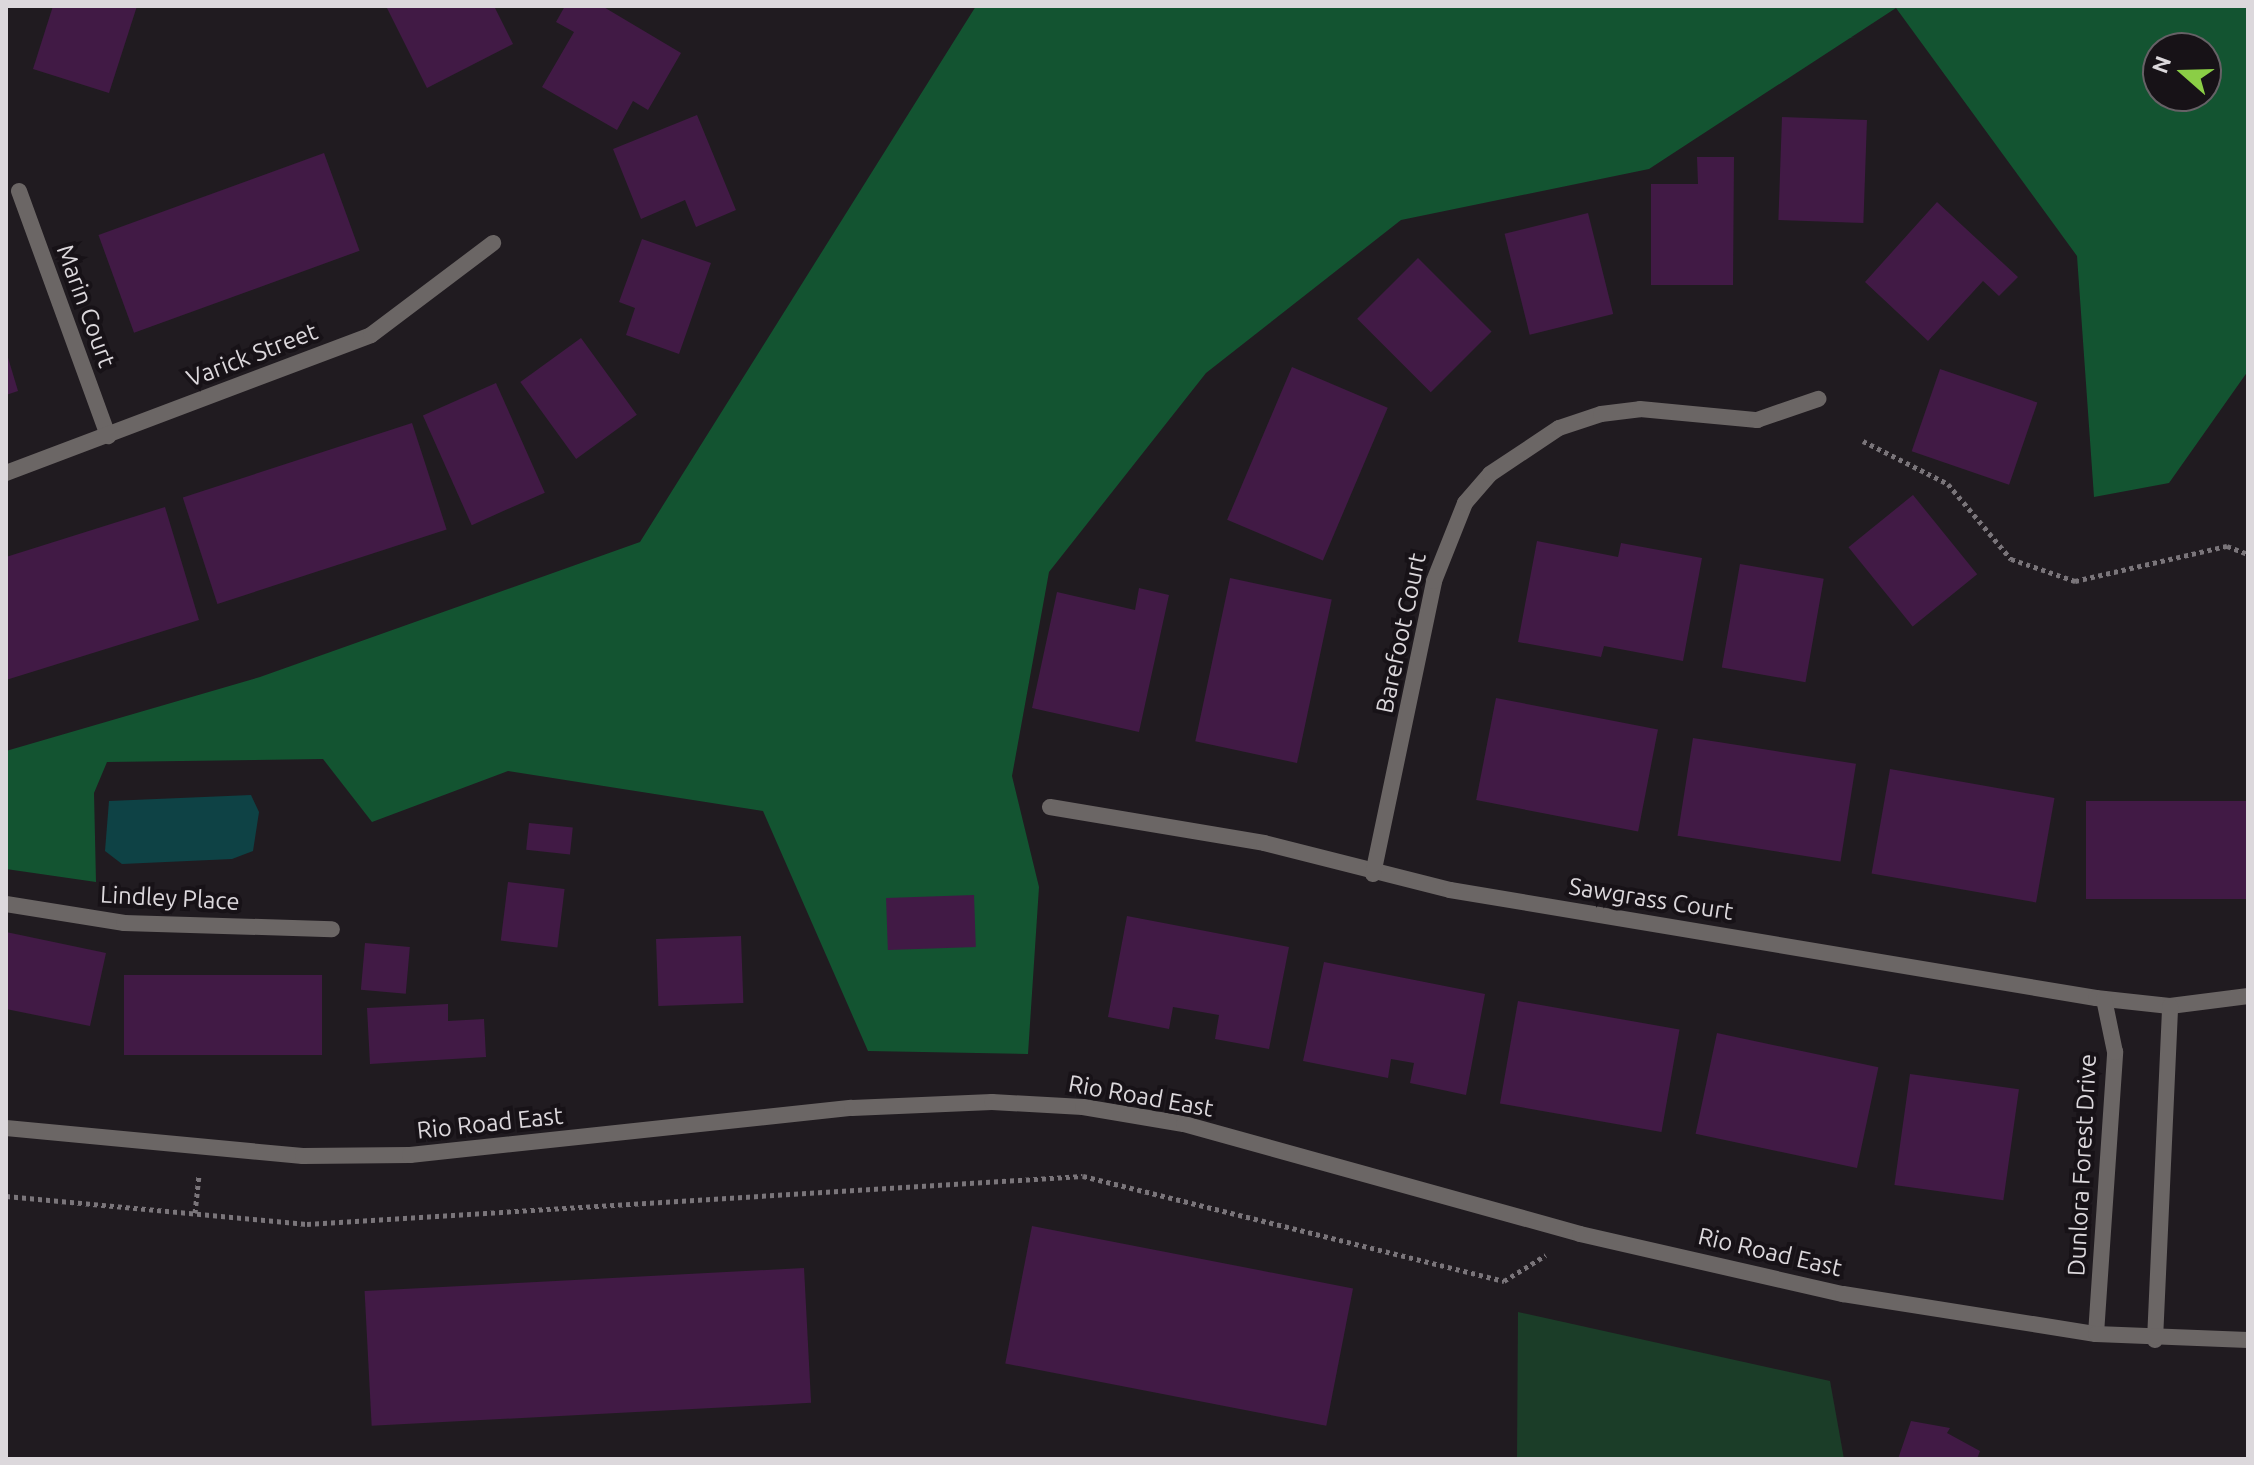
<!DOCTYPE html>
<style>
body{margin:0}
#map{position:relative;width:2254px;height:1465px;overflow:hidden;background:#201b20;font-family:Ubuntu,sans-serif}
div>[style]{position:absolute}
.green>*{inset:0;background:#1b3d28}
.forest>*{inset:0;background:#135431}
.water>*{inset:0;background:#0e4245}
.building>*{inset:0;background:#411a45;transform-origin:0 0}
.path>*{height:5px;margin-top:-2.5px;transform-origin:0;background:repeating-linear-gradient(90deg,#7a757a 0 4px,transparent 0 8px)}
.minor>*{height:16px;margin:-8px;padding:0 8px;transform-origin:8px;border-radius:8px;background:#6b6665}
.tertiary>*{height:16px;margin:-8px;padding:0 8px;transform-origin:8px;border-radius:8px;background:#6b6665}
span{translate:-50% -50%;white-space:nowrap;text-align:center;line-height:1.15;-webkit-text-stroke:8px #171217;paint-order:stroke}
.street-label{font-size:24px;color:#dcd8dc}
.frame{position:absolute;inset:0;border:8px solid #dcd8dc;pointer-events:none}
.north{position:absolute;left:2142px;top:32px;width:80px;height:80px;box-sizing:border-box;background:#171217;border:2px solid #666166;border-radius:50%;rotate:290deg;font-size:22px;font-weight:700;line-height:32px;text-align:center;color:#dcd8dc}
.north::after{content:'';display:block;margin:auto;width:28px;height:36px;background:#8bce46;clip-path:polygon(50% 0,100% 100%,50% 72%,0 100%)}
</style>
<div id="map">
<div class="green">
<i style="clip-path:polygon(1518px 1312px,1830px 1381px,1844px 1459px,1517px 1459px)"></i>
</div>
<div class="forest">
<i style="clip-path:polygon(evenodd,976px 6px,2248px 6px,2248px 371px,2169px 483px,2094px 497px,2077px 256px,1896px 8px,1649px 169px,1401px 220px,1206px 373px,1049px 572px,1012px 776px,1039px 887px,1028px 1054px,868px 1051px,763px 811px,508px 771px,372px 822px,323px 759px,107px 762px,94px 793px,96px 882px,6px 869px,6px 751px,260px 677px,640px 542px,976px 6px,2158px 48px,2206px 48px,2206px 96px,2158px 96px,2158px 48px)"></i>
</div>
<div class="water">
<i style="clip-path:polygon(251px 795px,259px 812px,253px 851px,232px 859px,122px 864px,105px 851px,109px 801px)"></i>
</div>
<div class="building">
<i style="clip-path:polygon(53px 6px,137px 6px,109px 93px,33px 69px)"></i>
<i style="clip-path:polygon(386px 6px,494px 6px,513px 44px,427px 88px)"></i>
<i style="clip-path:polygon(565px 6px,602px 6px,681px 53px,648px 110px,633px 101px,617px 130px,542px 87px,574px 32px,556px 22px)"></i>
<i style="clip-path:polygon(697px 115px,736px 210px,696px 227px,685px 200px,641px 219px,613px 149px)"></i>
<i style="left:1782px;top:117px;width:85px;height:103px;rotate:2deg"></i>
<i style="left:324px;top:153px;width:104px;height:240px;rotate:70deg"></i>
<i style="clip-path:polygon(1697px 157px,1734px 157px,1733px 285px,1651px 285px,1651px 184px,1698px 184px)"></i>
<i style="clip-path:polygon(1937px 202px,2018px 277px,1999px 296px,1983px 281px,1928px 341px,1865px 282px)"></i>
<i style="left:1588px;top:213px;width:104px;height:86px;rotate:76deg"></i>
<i style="clip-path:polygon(642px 239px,711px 263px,679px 354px,626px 335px,635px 308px,619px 302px)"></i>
<i style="left:1418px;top:258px;width:104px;height:86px;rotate:45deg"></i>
<i style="left:581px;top:338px;width:95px;height:75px;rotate:54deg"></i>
<i style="clip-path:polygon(6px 351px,18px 391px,6px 395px)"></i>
<i style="left:1292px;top:367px;width:104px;height:166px;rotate:23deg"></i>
<i style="left:1940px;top:369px;width:103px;height:87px;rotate:19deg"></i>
<i style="left:496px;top:383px;width:120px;height:80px;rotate:66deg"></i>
<i style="left:412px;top:423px;width:112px;height:241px;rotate:72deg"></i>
<i style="left:1913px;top:495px;width:102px;height:83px;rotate:51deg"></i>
<i style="clip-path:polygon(165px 507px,199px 620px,6px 680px,6px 557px)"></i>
<i style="clip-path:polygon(1537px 541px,1618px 557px,1621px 543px,1702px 558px,1683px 661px,1604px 646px,1601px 657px,1518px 642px)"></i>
<i style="left:1740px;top:564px;width:85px;height:105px;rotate:10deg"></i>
<i style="left:1230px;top:578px;width:104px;height:167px;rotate:12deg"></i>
<i style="clip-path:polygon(1139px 588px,1169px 595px,1139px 732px,1032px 708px,1057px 592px,1135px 610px)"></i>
<i style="left:1496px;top:698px;width:165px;height:104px;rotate:11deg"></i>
<i style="left:1693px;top:738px;width:165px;height:99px;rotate:9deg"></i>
<i style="left:1890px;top:769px;width:167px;height:106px;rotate:10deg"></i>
<i style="left:2248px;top:801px;width:98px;height:162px;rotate:90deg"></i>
<i style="left:529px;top:823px;width:44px;height:27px;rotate:6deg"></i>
<i style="left:508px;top:882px;width:57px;height:59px;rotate:7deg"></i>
<i style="left:974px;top:895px;width:52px;height:88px;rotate:88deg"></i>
<i style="clip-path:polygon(1127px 916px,1289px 947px,1269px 1049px,1215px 1039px,1219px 1015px,1173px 1007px,1169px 1029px,1108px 1017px)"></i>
<i style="clip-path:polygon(6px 932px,106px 953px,90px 1026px,6px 1009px)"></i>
<i style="left:741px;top:936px;width:67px;height:85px;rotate:88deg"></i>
<i style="left:365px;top:943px;width:45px;height:47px;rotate:5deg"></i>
<i style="clip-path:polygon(1324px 962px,1485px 994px,1466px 1095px,1410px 1083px,1414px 1063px,1391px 1059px,1388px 1078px,1303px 1061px)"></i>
<i style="left:322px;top:975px;width:80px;height:198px;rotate:90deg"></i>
<i style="left:1518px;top:1001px;width:164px;height:104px;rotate:10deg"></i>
<i style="clip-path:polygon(448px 1004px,448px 1021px,484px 1019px,486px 1057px,370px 1064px,367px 1008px)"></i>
<i style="left:1717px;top:1033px;width:165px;height:103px;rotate:12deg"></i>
<i style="left:1910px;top:1074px;width:110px;height:112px;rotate:8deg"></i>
<i style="left:1032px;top:1226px;width:327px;height:140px;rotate:11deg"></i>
<i style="left:804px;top:1268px;width:135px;height:440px;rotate:87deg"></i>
<i style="clip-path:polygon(1911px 1421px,1950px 1428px,1947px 1433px,1980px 1451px,1977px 1459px,1898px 1459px)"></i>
</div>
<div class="path">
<i style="left:1863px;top:441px;width:95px;rotate:26.8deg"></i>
<i style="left:1948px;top:484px;width:98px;rotate:50deg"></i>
<i style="left:2011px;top:559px;width:68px;rotate:19deg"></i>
<i style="left:2075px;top:581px;width:156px;rotate:-13deg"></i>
<i style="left:2227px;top:546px;width:22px;rotate:21deg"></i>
<i style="left:6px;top:1196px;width:302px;rotate:5.3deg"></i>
<i style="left:307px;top:1224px;width:777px;rotate:-3.54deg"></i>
<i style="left:1083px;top:1176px;width:434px;rotate:14deg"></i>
<i style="left:1504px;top:1281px;width:49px;rotate:-31.8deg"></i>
<i style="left:195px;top:1213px;width:39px;rotate:-84deg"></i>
</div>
<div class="minor">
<i style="left:19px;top:191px;width:261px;rotate:70deg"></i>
<i style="left:6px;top:473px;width:390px;rotate:-20.7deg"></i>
<i style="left:371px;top:335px;width:153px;rotate:-37deg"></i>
<i style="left:1050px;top:807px;width:217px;rotate:9.5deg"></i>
<i style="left:1264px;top:843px;width:192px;rotate:14.2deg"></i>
<i style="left:1450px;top:890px;width:655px;rotate:9.49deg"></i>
<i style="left:2096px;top:998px;width:74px;rotate:6.2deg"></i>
<i style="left:2170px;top:1006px;width:79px;rotate:-7.3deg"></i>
<i style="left:1373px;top:874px;width:299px;rotate:-78.2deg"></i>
<i style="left:1434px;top:581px;width:84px;rotate:-68.3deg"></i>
<i style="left:1465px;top:503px;width:38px;rotate:-49deg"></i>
<i style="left:1490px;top:474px;width:83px;rotate:-33.7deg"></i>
<i style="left:1559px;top:428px;width:44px;rotate:-18.4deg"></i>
<i style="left:1601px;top:414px;width:39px;rotate:-7deg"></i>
<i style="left:1640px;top:409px;width:118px;rotate:5.4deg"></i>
<i style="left:1757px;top:420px;width:65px;rotate:-19deg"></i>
<i style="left:6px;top:904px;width:120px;rotate:9.1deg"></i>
<i style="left:124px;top:923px;width:208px;rotate:1.7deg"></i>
<i style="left:2096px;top:1334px;width:283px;rotate:-86.1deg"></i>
<i style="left:2115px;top:1052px;width:54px;rotate:-101.7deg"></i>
<i style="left:2155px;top:1340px;width:334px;rotate:-87.4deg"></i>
</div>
<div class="tertiary">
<i style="left:6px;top:1128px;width:298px;rotate:5.4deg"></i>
<i style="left:303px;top:1156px;width:107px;rotate:-0.5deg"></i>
<i style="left:410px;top:1155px;width:444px;rotate:-6.1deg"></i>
<i style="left:852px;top:1108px;width:140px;rotate:-2.5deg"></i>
<i style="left:992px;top:1102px;width:91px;rotate:3.1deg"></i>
<i style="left:1083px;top:1107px;width:102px;rotate:9.6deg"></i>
<i style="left:1184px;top:1124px;width:411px;rotate:15.5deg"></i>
<i style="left:1580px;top:1234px;width:270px;rotate:12.9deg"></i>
<i style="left:1843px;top:1294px;width:256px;rotate:9deg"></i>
<i style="left:2096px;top:1334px;width:152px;rotate:2.3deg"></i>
</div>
<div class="street-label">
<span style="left:86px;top:306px;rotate:70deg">Marin Court</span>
<span style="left:252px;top:355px;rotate:-21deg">Varick Street</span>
<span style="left:1401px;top:633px;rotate:-78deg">Barefoot Court</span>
<span style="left:170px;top:898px;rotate:3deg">Lindley Place</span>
<span style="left:1651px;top:899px;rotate:9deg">Sawgrass Court</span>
<span style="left:1141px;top:1096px;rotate:10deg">Rio Road East</span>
<span style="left:490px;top:1123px;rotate:-6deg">Rio Road East</span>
<span style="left:2082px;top:1165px;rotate:-87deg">Dunlora Forest Drive</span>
<span style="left:1770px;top:1252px;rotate:13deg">Rio Road East</span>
</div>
<div class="frame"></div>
<div class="north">N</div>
</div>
